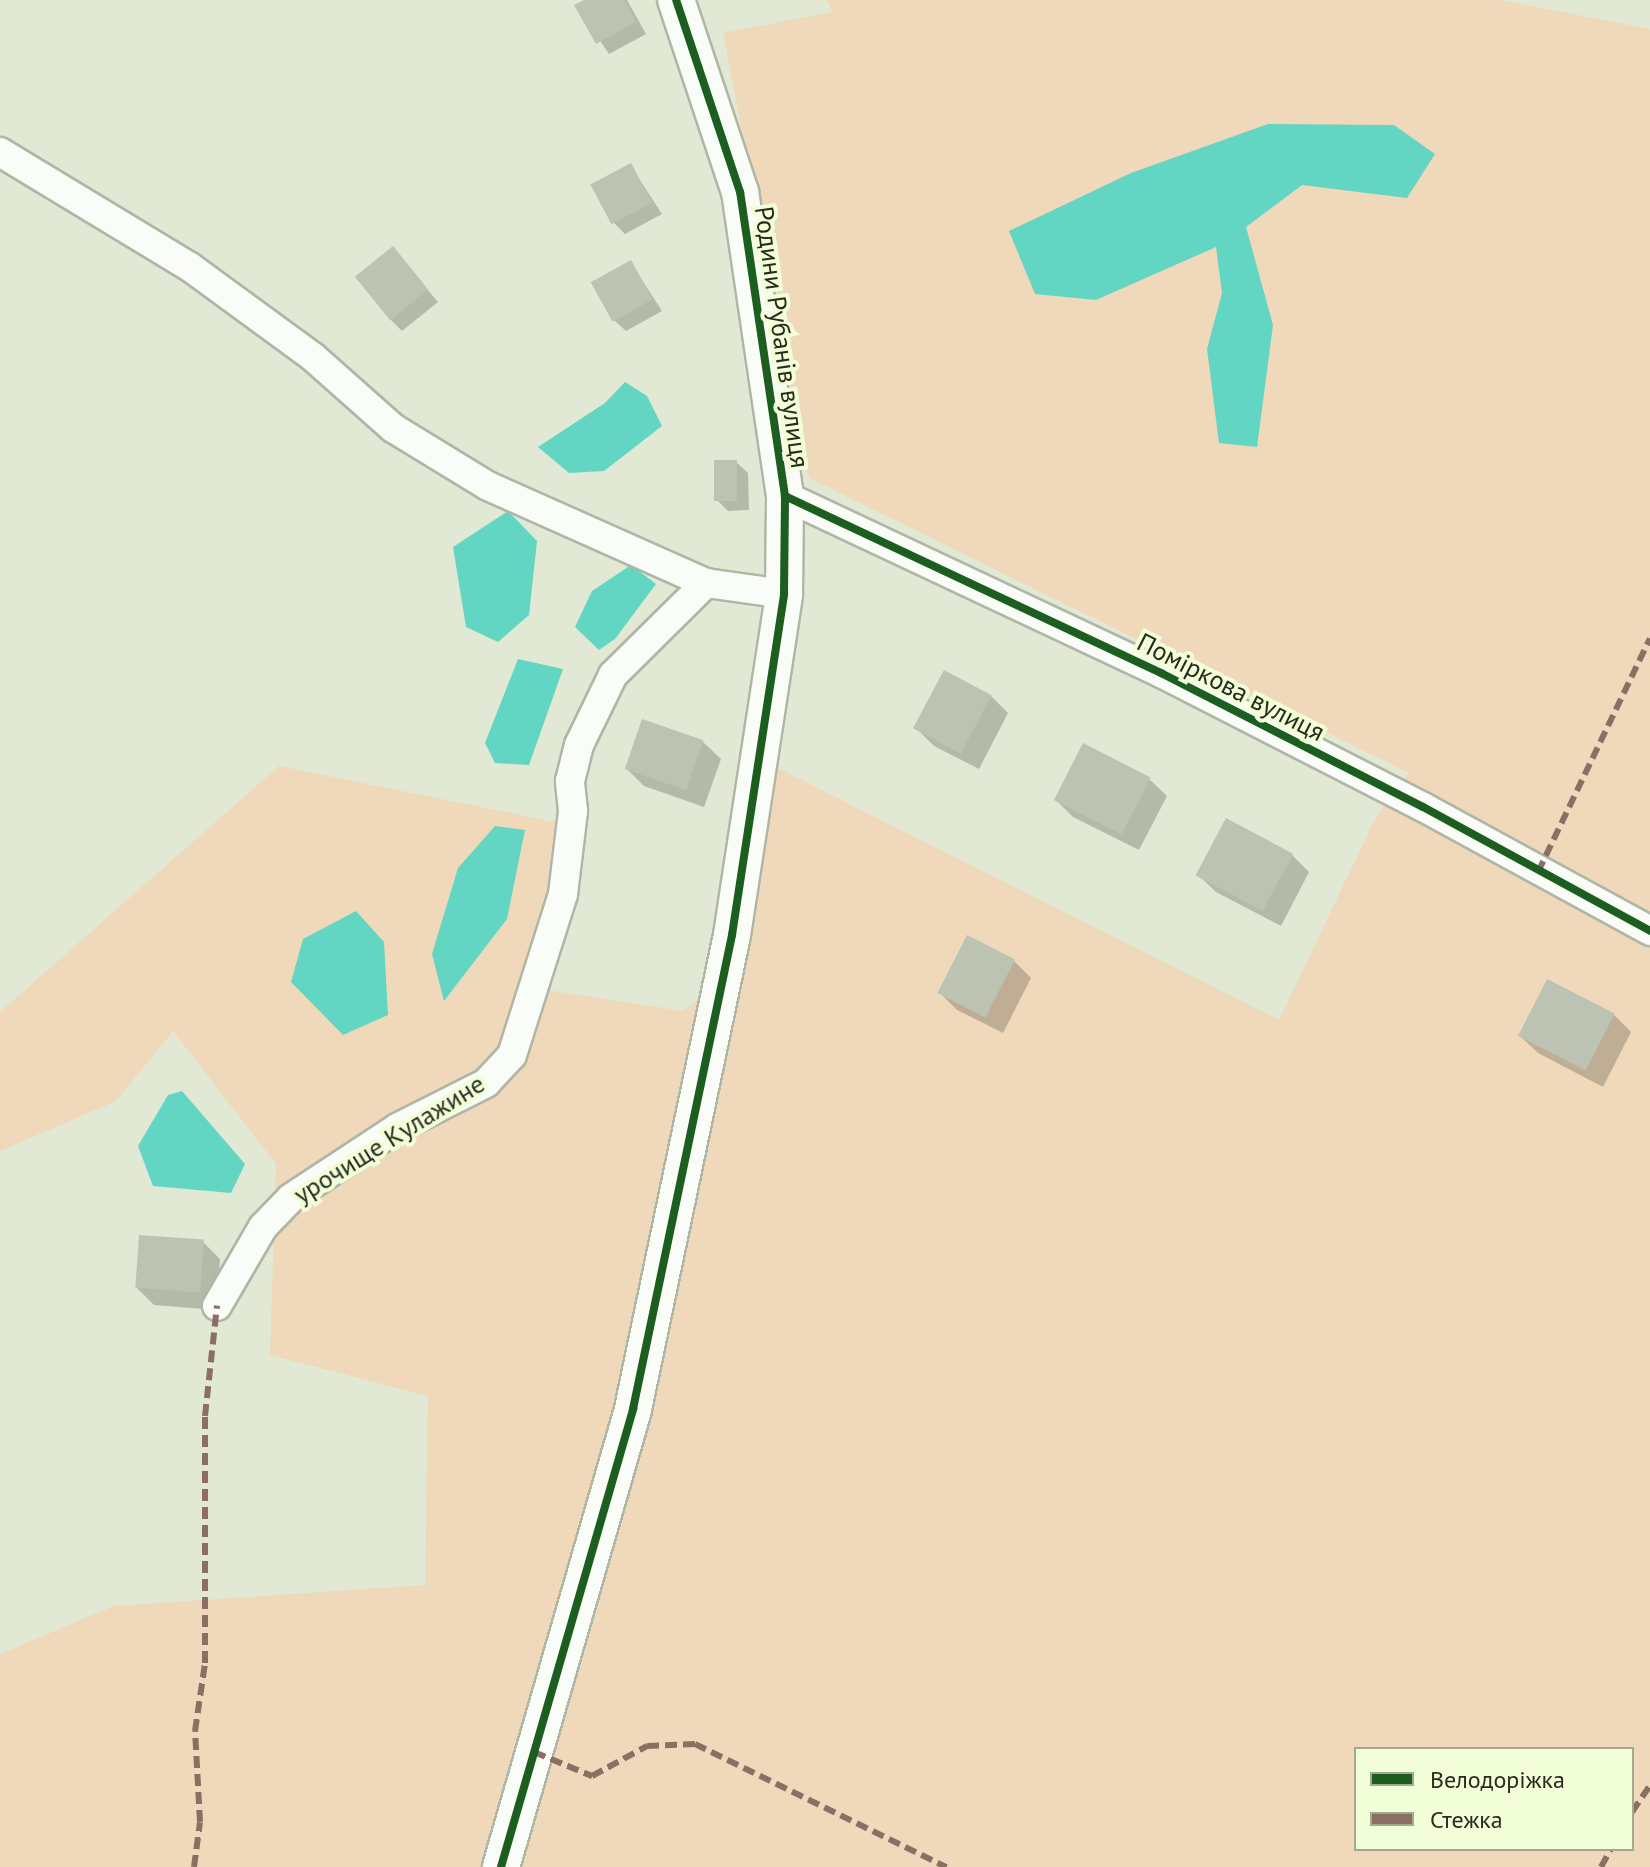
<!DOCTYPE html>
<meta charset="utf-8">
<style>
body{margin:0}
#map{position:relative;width:1650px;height:1867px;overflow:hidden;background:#e1e8d3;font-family:"PT Sans",sans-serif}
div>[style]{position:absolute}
.green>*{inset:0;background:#efd9ba}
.water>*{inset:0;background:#62d6c3}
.shadow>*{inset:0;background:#0003}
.building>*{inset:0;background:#bdc3b3;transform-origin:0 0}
.roads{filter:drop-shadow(2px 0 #b0b6a5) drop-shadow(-2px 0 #b0b6a5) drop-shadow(0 2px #b0b6a5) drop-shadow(0 -2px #b0b6a5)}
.minor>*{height:28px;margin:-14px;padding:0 14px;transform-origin:14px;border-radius:14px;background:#fafcf8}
.tertiary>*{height:36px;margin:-18px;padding:0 18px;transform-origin:18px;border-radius:18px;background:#fafcf8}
.quiet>*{height:6px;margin-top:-3px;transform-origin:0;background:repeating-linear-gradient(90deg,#8d6e63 0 12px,transparent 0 18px)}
.cycleway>*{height:8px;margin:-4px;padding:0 4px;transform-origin:4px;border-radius:4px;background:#1b5e20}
span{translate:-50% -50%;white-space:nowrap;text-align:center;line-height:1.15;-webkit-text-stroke:8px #f1fed8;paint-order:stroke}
.street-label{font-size:26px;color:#272c1e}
.legend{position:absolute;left:1354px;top:1747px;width:280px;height:104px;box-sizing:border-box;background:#f1fed8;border:2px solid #a0aa8e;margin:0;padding:10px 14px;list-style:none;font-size:24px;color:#272c1e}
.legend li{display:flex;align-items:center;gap:16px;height:40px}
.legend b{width:40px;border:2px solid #a0aa8e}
</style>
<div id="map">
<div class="green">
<i style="clip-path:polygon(evenodd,827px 0,1500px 0,1650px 29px,1650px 1867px,0 1867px,0 1654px,114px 1606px,425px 1585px,428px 1396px,270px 1355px,276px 1164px,173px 1031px,116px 1101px,0 1151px,0 1012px,279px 766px,564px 824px,546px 990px,683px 1011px,723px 980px,774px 766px,1279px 1020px,1375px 819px,1409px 773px,809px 478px,723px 33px,832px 12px,827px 0,1356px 1749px,1632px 1749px,1632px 1849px,1356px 1849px,1356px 1749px)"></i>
</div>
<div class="water">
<i style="clip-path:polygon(1268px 124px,1394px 125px,1435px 154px,1407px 198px,1302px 185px,1246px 227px,1273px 325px,1257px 447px,1219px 443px,1207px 349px,1222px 293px,1216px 247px,1096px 300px,1035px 294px,1009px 231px,1131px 173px)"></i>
<i style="clip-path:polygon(625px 382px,647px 396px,662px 426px,604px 471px,569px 473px,538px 447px,605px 403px)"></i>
<i style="clip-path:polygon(508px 511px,537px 541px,529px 615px,498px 642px,466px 627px,453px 547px)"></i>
<i style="clip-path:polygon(631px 565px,656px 584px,615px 639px,599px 650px,575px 627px,592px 591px)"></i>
<i style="clip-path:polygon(518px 659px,563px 669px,529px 765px,495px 763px,485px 743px)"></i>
<i style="clip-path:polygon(495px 826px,525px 830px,507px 919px,444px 1001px,432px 954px,458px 868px)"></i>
<i style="clip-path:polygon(356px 911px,384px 942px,388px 1015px,343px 1035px,291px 982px,303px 939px)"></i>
<i style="clip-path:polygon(182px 1091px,245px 1164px,231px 1193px,153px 1186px,138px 1146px,168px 1095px)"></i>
</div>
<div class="shadow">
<i style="clip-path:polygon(588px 0,627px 0,646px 34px,609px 54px,577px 6px)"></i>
<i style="clip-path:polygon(630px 165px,662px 214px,625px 234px,614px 223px)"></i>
<i style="clip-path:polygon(393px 249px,438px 302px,402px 331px,391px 320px)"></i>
<i style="clip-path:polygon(631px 263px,662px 311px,626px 331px,614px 320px)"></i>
<i style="clip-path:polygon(736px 462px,748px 473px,749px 510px,728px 511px,717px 500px)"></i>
<i style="clip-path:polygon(991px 696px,1008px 713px,979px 769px,934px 746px,917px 729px)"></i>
<i style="clip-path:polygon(644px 721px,703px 742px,721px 759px,704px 807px,644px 786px,627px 769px)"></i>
<i style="clip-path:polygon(1149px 779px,1167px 796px,1139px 850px,1073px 817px,1056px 800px)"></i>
<i style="clip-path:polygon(1292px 855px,1309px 872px,1281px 926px,1216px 892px,1198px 875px)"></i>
<i style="clip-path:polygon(1013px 960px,1031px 978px,1003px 1033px,957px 1010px,940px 993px)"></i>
<i style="clip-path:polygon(1614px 1015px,1631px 1032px,1603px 1087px,1538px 1053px,1520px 1036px)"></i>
<i style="clip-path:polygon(203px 1242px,220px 1259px,217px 1310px,154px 1305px,136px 1287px)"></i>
</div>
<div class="building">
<i style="clip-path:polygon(584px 0,624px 0,636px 22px,596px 44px,574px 5px)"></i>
<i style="left:631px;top:163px;width:45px;height:46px;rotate:62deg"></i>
<i style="left:393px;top:246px;width:56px;height:49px;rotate:51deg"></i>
<i style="left:631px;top:260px;width:45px;height:46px;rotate:61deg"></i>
<i style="left:714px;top:460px;width:23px;height:41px"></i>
<i style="left:944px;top:670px;width:54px;height:66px;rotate:28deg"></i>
<i style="left:642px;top:719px;width:65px;height:53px;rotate:19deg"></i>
<i style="left:1083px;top:743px;width:76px;height:64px;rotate:27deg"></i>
<i style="left:1226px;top:818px;width:76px;height:65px;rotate:28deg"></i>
<i style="left:967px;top:935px;width:54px;height:65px;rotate:27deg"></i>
<i style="left:1547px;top:979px;width:76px;height:64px;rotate:27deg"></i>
<i style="left:139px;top:1235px;width:65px;height:53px;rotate:4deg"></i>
</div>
<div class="roads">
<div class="minor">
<i style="left:0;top:152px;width:222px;rotate:31.2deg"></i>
<i style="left:190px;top:267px;width:152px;rotate:36.2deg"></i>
<i style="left:313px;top:357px;width:107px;rotate:41.6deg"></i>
<i style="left:393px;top:428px;width:111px;rotate:31.4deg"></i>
<i style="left:488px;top:486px;width:239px;rotate:24deg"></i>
<i style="left:706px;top:583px;width:79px;rotate:8deg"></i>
<i style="left:785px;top:496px;width:416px;rotate:25.2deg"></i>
<i style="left:1161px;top:673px;width:294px;rotate:27.1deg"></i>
<i style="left:1423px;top:807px;width:259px;rotate:28.6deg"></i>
<i style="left:217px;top:1306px;width:91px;rotate:-59.8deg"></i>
<i style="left:263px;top:1227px;width:40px;rotate:-46deg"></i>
<i style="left:291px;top:1198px;width:127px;rotate:-33.4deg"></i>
<i style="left:397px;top:1128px;width:100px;rotate:-26.8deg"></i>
<i style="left:486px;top:1083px;width:38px;rotate:-47deg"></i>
<i style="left:512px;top:1055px;width:169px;rotate:-72.4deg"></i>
<i style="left:563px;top:894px;width:84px;rotate:-83.1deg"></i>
<i style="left:573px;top:811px;width:30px;rotate:-96deg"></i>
<i style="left:570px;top:781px;width:37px;rotate:-76deg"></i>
<i style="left:579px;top:745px;width:78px;rotate:-64.1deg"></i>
<i style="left:613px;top:675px;width:131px;rotate:-44.7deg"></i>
</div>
<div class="tertiary">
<i style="left:501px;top:1867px;width:477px;rotate:-73.9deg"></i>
<i style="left:633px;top:1409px;width:484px;rotate:-78.2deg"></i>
<i style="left:732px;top:935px;width:345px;rotate:-81.3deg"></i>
<i style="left:784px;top:594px;width:98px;rotate:-89.4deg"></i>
<i style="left:785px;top:496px;width:307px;rotate:-98.4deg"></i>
<i style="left:740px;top:192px;width:202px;rotate:-108.4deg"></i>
</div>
</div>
<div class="quiet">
<i style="left:1538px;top:872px;width:259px;rotate:-64.4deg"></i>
<i style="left:534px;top:1752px;width:63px;rotate:22.5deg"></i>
<i style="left:592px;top:1776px;width:63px;rotate:-28.6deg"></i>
<i style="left:647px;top:1746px;width:48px;rotate:-2.4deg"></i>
<i style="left:695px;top:1744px;width:280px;rotate:26.1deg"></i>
<i style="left:1632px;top:1812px;width:32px;rotate:-56deg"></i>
<i style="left:194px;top:1867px;width:45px;rotate:-82.4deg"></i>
<i style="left:200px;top:1822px;width:91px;rotate:-93.1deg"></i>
<i style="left:195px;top:1731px;width:69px;rotate:-81.6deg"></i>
<i style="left:205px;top:1663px;width:247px;rotate:-90deg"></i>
<i style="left:205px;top:1416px;width:111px;rotate:-83.8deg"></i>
<i style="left:1601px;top:1867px;width:21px;rotate:-61deg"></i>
</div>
<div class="cycleway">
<i style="left:785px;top:496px;width:416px;rotate:25.2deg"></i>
<i style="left:1161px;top:673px;width:294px;rotate:27.1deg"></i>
<i style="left:1423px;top:807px;width:259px;rotate:28.6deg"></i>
<i style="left:501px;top:1867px;width:477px;rotate:-73.9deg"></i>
<i style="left:633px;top:1409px;width:484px;rotate:-78.2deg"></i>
<i style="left:732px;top:935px;width:345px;rotate:-81.3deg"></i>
<i style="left:784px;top:594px;width:98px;rotate:-89.4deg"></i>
<i style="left:785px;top:496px;width:307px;rotate:-98.4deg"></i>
<i style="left:740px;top:192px;width:202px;rotate:-108.4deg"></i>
</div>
<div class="street-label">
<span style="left:782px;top:337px;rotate:82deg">Родини Рубанів вулиця</span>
<span style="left:1231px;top:687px;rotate:27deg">Поміркова вулиця</span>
<span style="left:389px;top:1139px;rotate:-32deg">урочище Кулажине</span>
</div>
<ul class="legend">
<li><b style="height:10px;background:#1b5e20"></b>Велодоріжка</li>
<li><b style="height:10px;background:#8d6e63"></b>Стежка</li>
</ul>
</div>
